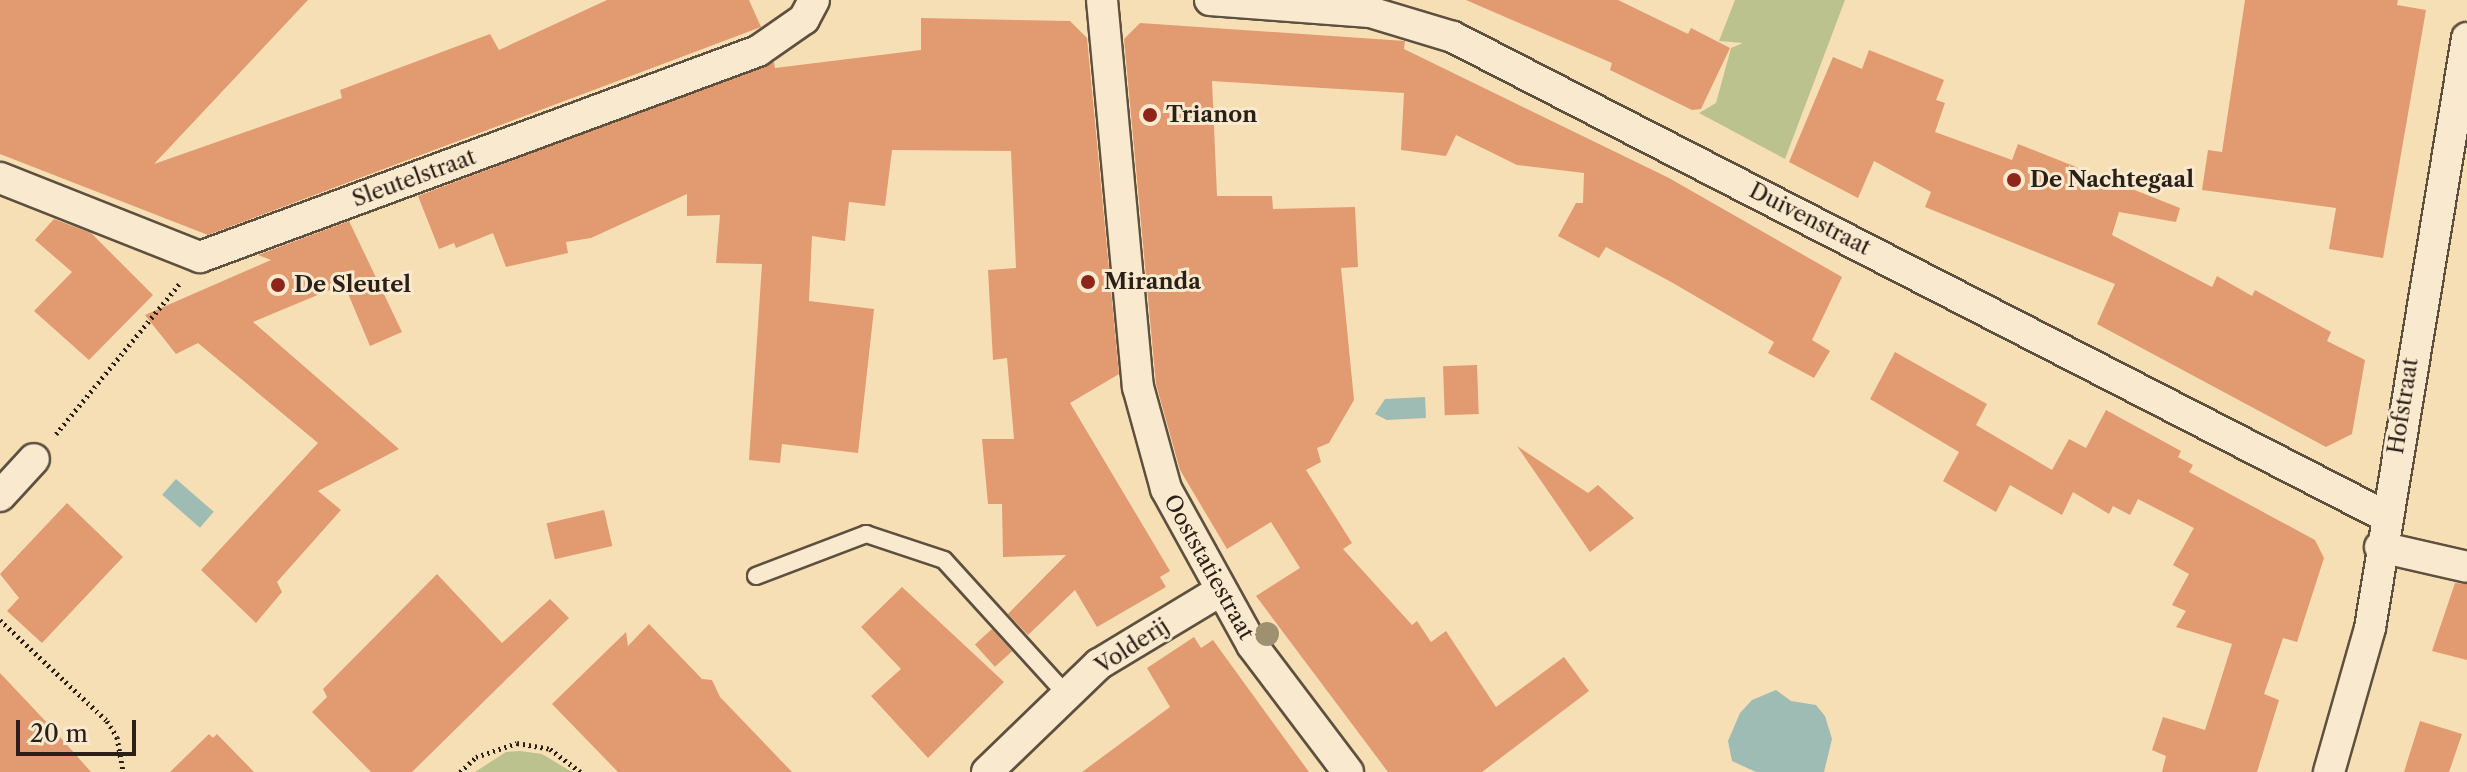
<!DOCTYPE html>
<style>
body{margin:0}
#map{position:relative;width:2467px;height:772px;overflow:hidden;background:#f6dfb5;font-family:"Libre Caslon Text",serif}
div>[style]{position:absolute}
.green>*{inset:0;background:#bcc28d}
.water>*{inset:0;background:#9ebcb3;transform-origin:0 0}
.building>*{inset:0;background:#e29a70;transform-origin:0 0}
.path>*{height:5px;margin-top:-2.5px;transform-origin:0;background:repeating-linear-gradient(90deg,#2b2018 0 2px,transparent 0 6px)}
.roads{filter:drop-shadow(2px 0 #5e503f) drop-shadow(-2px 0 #5e503f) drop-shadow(0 2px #5e503f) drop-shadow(0 -2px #5e503f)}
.service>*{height:16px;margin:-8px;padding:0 8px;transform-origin:8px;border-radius:8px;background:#f9eacf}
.minor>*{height:30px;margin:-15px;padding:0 15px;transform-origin:15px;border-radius:15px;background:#f9eacf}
.trees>*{width:24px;height:24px;margin:-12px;border-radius:50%;background:#9e9172}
.dots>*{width:22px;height:22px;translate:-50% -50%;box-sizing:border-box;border:4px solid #f9eacf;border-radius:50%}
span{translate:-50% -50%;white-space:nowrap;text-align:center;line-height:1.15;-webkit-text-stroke:6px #f9eacf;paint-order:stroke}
.poi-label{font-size:22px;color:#2b2018;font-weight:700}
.left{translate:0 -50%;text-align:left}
.street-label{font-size:22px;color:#2b2018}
.scale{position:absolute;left:16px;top:720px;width:120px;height:36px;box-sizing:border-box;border:4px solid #2b2018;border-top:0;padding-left:10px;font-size:24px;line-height:28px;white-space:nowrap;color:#2b2018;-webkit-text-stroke:6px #f9eacf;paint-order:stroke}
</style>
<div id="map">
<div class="green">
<i style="clip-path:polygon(1735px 0,1845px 0,1785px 159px,1699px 113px,1716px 103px,1731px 48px,1743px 43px,1719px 41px)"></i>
<i style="clip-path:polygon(520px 751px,542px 754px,572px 772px,475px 772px,506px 752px)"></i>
</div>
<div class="water">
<i style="clip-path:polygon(1425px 397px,1426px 418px,1387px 420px,1375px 414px,1385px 399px)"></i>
<i style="left:176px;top:479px;width:50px;height:21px;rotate:41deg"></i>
<i style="clip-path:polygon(1776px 690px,1791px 701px,1816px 705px,1825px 716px,1832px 739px,1824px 772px,1756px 772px,1732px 761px,1728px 741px,1740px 713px,1752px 700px)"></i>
</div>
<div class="building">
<i style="clip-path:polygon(0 0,308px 0,154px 164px,342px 98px,340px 90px,490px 34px,499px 50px,607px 0,749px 0,761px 27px,208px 235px,0 154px)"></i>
<i style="clip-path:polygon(1466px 0,1618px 0,1688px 34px,1691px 28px,1730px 48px,1701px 109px,1692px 110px,1610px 70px,1612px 63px)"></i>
<i style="clip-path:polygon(2245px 0,2398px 0,2397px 5px,2426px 10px,2383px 258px,2329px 249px,2336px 208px,2202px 190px,2208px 150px,2222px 152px)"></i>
<i style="clip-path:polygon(921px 18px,1070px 21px,1087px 38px,1119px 374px,1070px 403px,1170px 571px,1160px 577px,1166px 587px,1097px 627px,1075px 590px,1028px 635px,1008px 614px,1066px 555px,1003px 557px,1002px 504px,988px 504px,982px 439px,1014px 439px,1007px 358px,993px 360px,988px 270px,1016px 268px,1011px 151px,892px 150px,885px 206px,849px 202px,845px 241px,812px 236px,809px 301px,874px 309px,858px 453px,782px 444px,780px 463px,749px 460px,762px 264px,716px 263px,720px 215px,687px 216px,687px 194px,591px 238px,566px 242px,568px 253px,506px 267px,493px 233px,456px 248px,454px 243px,439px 249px,418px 196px,774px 62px,775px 68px,921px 50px)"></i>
<i style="clip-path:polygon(1140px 23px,1405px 41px,1404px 49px,1669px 178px,1842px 277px,1812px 340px,1830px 351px,1814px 378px,1768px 353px,1774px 342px,1673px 283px,1606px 247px,1599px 258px,1558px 236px,1576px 203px,1583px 203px,1584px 173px,1517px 165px,1456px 135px,1446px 156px,1401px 150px,1404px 93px,1212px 81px,1217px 196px,1272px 196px,1273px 209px,1355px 207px,1358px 267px,1341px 268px,1354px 400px,1329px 443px,1317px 448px,1321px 462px,1306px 470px,1352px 543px,1343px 549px,1412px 625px,1417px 621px,1431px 642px,1446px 631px,1496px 707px,1564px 657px,1589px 691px,1482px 772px,1388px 772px,1256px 596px,1300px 568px,1271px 522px,1227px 549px,1180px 470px,1156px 384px,1124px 39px)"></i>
<i style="clip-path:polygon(1869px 50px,1944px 80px,1936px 100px,1945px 103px,1935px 132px,2012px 160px,2018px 144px,2180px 208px,2176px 222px,2119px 212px,2112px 235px,2212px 287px,2217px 276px,2252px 296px,2255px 290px,2331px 332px,2327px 341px,2365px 360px,2352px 434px,2326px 447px,2097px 324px,2115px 284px,1925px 207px,1931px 192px,1874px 161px,1858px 198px,1789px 162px,1833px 57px,1862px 69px)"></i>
<i style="clip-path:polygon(54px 219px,91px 233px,153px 295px,89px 360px,34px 311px,72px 272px,35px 240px)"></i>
<i style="clip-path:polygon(349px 221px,402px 332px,370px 346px,344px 284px,253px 322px,399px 449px,318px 491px,341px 510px,277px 582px,282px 592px,256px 623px,201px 570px,318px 443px,198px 343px,176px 354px,145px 315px,271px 260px,258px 255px)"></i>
<i style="clip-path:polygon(1895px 352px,1987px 404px,1976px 425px,2052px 470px,2069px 439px,2086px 448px,2106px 410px,2181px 451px,2178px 457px,2193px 465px,2189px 472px,2315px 540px,2324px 558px,2297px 642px,2283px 638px,2264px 694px,2279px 700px,2257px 772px,2162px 772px,2166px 756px,2152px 750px,2163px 717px,2205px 730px,2232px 644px,2176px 627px,2186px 611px,2172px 605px,2189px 574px,2173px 565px,2194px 528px,2138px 499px,2130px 515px,2113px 506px,2109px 514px,2073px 492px,2062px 515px,2010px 485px,1996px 512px,1943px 481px,1959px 452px,1870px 399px)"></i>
<i style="left:1477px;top:365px;width:49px;height:34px;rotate:88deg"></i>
<i style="clip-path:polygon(1517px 446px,1588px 493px,1598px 485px,1634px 518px,1590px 552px)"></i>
<i style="clip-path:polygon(67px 503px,123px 557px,42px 643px,7px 611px,19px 598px,0 574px)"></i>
<i style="left:604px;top:510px;width:37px;height:59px;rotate:77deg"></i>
<i style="clip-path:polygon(437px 574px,502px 643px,550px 599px,569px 618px,412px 772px,371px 772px,312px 712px,327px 697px,323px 689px)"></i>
<i style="clip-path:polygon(2455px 583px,2467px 584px,2467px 660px,2432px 651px)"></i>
<i style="clip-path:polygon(902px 587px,1004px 682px,928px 758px,871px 696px,901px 669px,861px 627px)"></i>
<i style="clip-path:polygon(649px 624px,702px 679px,712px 680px,720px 697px,792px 772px,618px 772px,552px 704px,626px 632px,628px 646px)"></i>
<i style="left:992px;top:629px;width:30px;height:23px;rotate:48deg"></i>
<i style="clip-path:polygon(1194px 637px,1201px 648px,1213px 640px,1309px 772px,1082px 772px,1170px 707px,1147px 668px)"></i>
<i style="clip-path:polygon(0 673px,52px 728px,91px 772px,0 772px)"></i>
<i style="clip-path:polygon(2420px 721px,2462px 734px,2449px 772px,2404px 772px)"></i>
<i style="clip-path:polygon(209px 734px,213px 738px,217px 734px,254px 772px,170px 772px)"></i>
</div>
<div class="path">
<i style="left:56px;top:434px;width:194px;rotate:-50.6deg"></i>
<i style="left:0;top:620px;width:147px;rotate:43.3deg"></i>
<i style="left:107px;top:721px;width:19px;rotate:58deg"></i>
<i style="left:117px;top:737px;width:36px;rotate:80deg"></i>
<i style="left:460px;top:772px;width:22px;rotate:-43deg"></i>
<i style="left:476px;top:757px;width:43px;rotate:-18.9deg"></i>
<i style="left:517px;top:743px;width:34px;rotate:10deg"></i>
<i style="left:550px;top:749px;width:38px;rotate:37deg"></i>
</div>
<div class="roads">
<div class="service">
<i style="left:756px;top:576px;width:118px;rotate:-20.9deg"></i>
<i style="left:866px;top:534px;width:82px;rotate:18.4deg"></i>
<i style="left:944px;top:560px;width:183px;rotate:47.7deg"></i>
</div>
<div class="minor">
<i style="left:1102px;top:0;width:389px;rotate:84.7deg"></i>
<i style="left:1138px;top:387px;width:106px;rotate:74.6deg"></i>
<i style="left:1166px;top:489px;width:178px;rotate:61.1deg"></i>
<i style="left:1252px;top:645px;width:159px;rotate:52.9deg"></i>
<i style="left:1210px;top:0;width:160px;rotate:4.3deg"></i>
<i style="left:1370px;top:12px;width:87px;rotate:16.8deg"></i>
<i style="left:1453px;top:37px;width:1048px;rotate:27.2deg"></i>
<i style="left:0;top:178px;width:215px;rotate:21.6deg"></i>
<i style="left:200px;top:257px;width:595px;rotate:-20.26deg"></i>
<i style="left:758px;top:51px;width:56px;rotate:-34.8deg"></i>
<i style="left:804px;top:19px;width:21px;rotate:-62deg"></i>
<i style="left:0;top:496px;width:50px;rotate:-47.4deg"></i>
<i style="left:2380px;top:547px;width:89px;rotate:12.9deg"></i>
<i style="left:987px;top:772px;width:156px;rotate:-44deg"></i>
<i style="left:1099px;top:664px;width:141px;rotate:-31.1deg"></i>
<i style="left:2329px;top:772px;width:150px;rotate:-74.1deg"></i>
<i style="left:2370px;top:628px;width:598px;rotate:-80.66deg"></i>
</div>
</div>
<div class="trees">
<i style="left:1267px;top:634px"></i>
</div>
<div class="dots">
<i style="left:1150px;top:115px;background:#8f2418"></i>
<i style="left:2014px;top:180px;background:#8f2418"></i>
<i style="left:1088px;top:282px;background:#8f2418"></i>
<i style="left:278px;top:285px;background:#8f2418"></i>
</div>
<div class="poi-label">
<span class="left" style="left:1166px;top:115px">Trianon</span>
<span class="left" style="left:2030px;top:180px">De Nachtegaal</span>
<span class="left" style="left:1104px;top:282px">Miranda</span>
<span class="left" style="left:294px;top:285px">De Sleutel</span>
</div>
<div class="street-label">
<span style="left:414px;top:178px;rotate:-20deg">Sleutelstraat</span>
<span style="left:1810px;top:219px;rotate:27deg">Duivenstraat</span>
<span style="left:2403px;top:406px;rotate:-81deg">Hofstraat</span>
<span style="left:1209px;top:567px;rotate:61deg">Ooststatiestraat</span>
<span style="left:1132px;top:646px;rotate:-33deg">Volderij</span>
</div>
<div class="scale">20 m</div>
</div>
